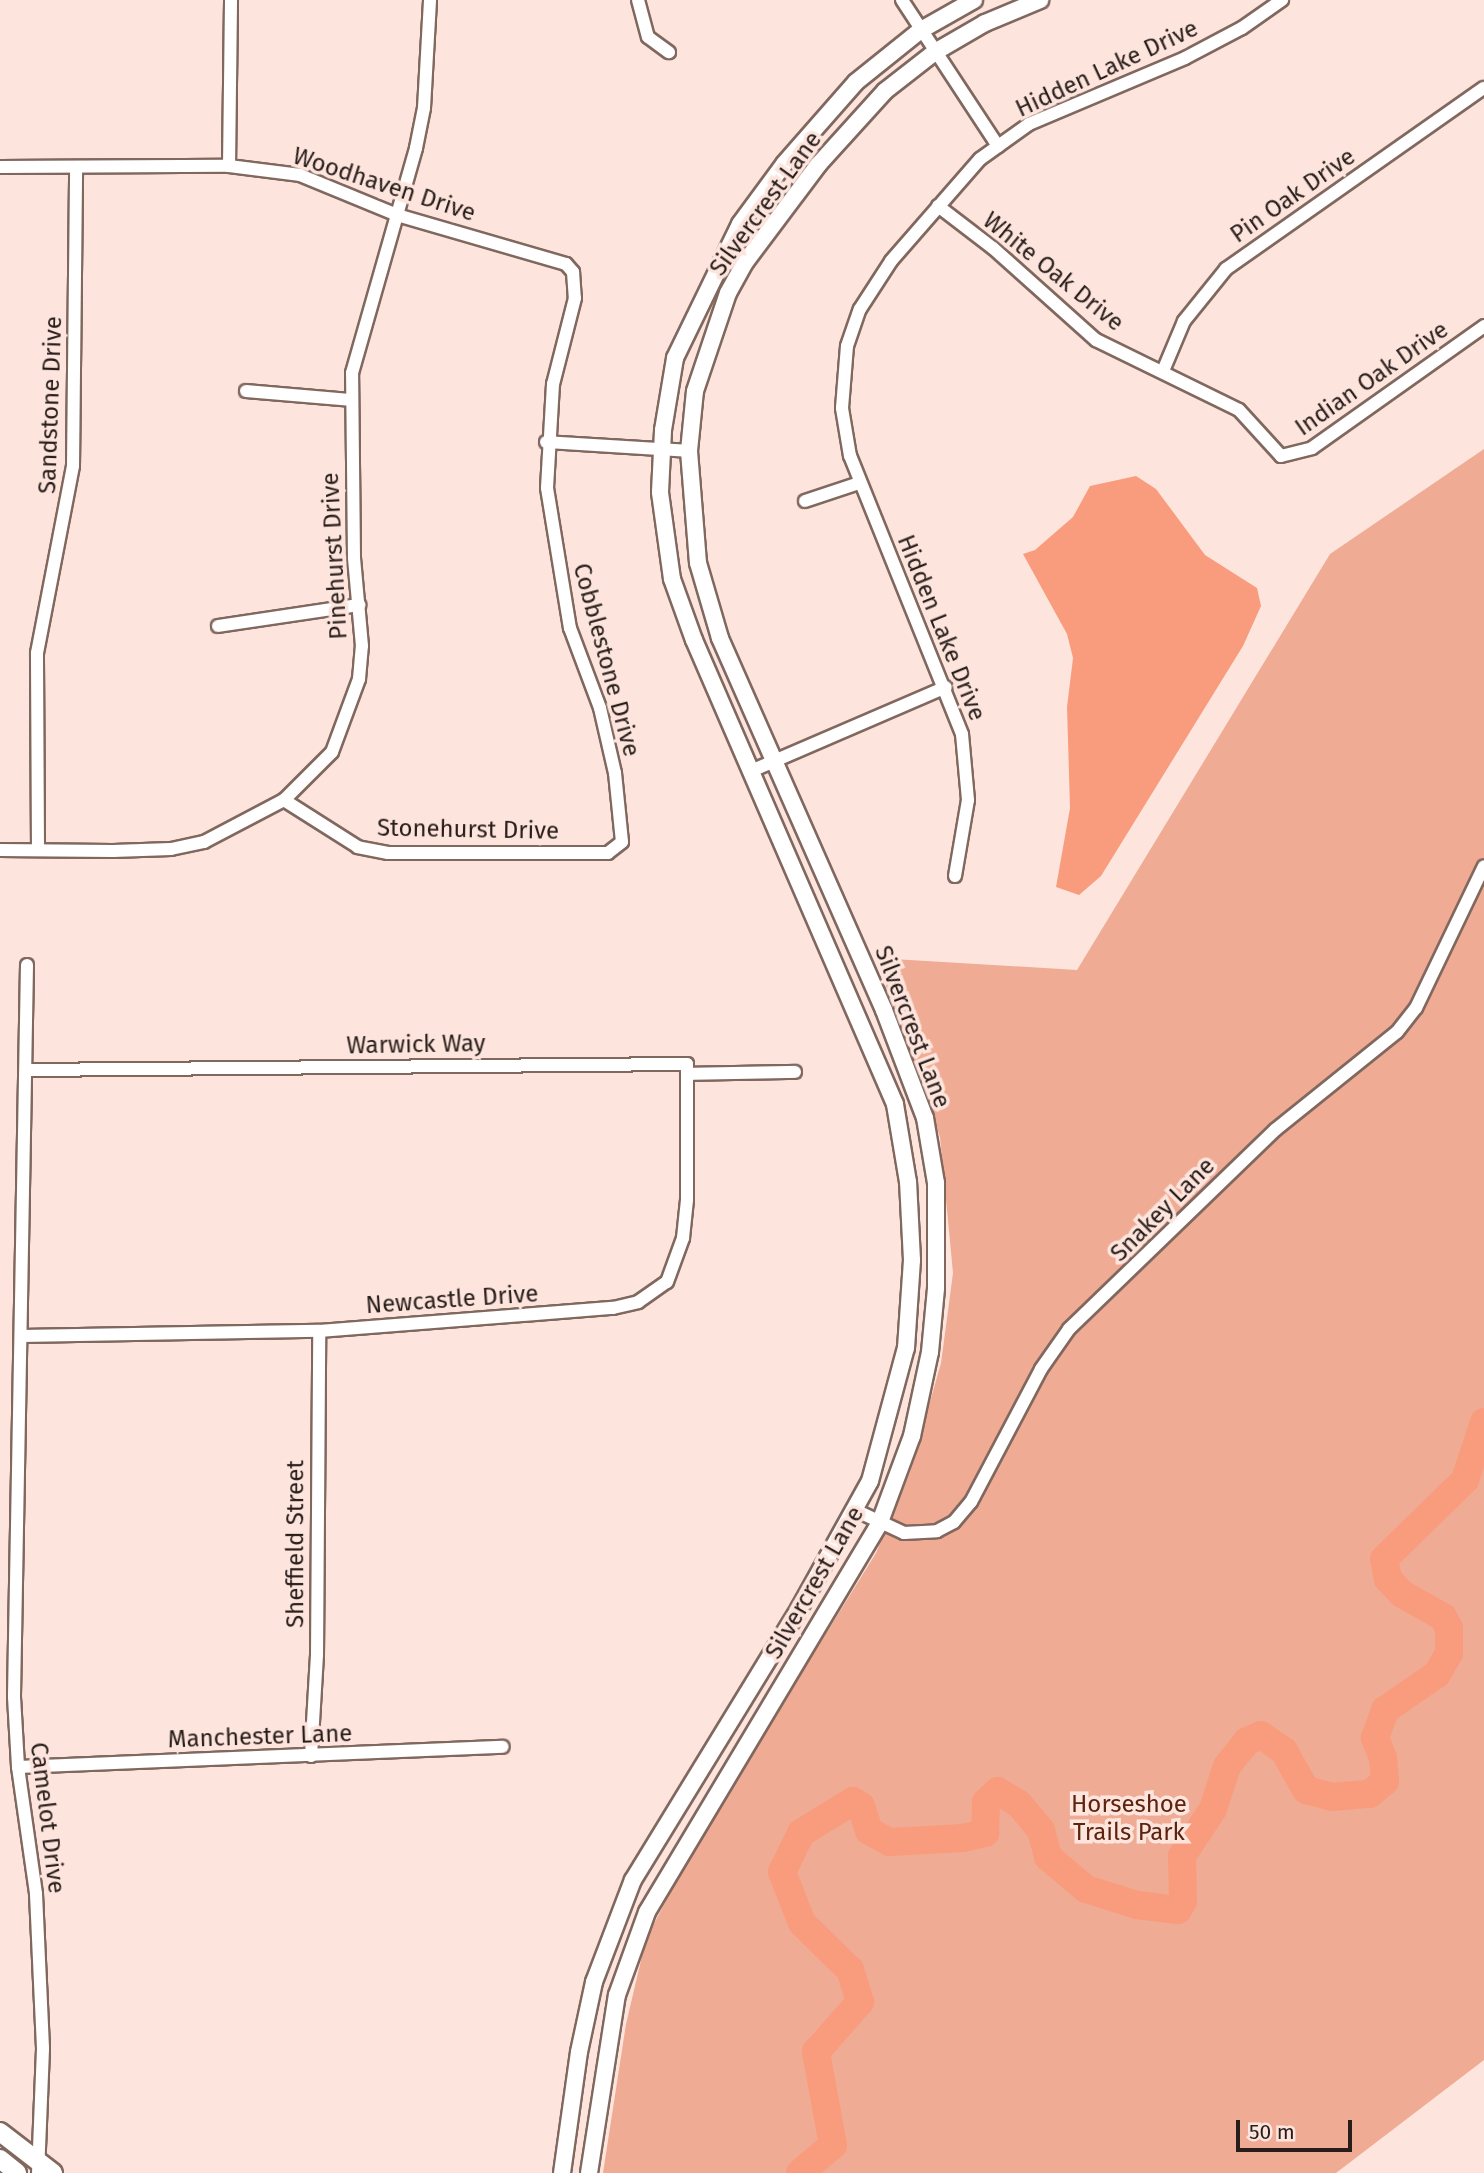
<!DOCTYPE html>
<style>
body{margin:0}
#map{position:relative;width:1484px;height:2173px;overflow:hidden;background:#fde5dd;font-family:"Fira Sans",sans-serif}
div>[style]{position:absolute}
.green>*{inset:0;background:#f0ab94}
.water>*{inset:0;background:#f99c7d}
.river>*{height:28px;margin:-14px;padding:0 14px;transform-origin:14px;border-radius:14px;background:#f99c7d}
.roads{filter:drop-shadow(2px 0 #81685f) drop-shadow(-2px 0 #81685f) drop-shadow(0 2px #81685f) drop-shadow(0 -2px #81685f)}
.minor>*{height:12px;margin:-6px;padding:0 6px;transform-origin:6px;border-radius:6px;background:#fff}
.tertiary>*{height:16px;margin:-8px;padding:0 8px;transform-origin:8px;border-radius:8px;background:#fff}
.secondary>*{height:18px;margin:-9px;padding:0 9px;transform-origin:9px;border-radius:9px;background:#fff}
span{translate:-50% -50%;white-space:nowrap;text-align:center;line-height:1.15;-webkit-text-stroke:7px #fde5dd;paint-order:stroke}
.street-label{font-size:24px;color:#271d1a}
.park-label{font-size:24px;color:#5c230f}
.scale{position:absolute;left:1236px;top:2120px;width:116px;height:32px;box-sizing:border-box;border:4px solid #271d1a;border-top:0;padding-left:9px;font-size:21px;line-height:24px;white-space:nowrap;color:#271d1a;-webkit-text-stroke:5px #fde5dd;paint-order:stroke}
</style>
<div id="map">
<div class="green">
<i style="clip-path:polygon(1484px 449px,1484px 2060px,1336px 2173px,603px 2173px,626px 2024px,646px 1939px,696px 1843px,876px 1553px,910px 1472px,941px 1363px,953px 1273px,940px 1137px,876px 958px,1077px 970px,1330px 554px)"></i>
</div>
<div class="water">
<i style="clip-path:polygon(1136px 476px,1156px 489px,1205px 555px,1257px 588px,1261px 606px,1243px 646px,1101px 876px,1079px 895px,1056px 887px,1070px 808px,1067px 707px,1073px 658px,1067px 634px,1023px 554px,1035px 550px,1073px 517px,1090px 486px)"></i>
</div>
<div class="river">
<i style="left:800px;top:2173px;width:43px;rotate:-40.3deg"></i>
<i style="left:833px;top:2145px;width:95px;rotate:-100.4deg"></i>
<i style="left:816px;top:2052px;width:67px;rotate:-48.7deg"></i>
<i style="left:860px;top:2002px;width:34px;rotate:-107deg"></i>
<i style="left:850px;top:1970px;width:67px;rotate:-135.6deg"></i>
<i style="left:802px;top:1923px;width:55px;rotate:-111.4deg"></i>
<i style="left:782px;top:1872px;width:43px;rotate:-64deg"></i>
<i style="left:801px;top:1833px;width:61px;rotate:-31.6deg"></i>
<i style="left:853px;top:1801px;width:9px;rotate:32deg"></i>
<i style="left:861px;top:1806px;width:26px;rotate:72deg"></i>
<i style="left:869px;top:1831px;width:24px;rotate:28deg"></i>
<i style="left:890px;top:1842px;width:73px;rotate:-3.1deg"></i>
<i style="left:963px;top:1838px;width:23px;rotate:-13deg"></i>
<i style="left:985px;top:1833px;width:31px;rotate:-88deg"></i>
<i style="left:986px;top:1802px;width:16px;rotate:-43deg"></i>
<i style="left:998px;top:1791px;width:25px;rotate:32deg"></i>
<i style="left:1019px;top:1804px;width:34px;rotate:50deg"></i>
<i style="left:1041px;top:1830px;width:28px;rotate:75deg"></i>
<i style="left:1048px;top:1857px;width:50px;rotate:40.1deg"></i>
<i style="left:1086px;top:1889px;width:53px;rotate:17.4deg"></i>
<i style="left:1137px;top:1905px;width:41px;rotate:7deg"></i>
<i style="left:1178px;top:1910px;width:10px;rotate:-61deg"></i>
<i style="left:1183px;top:1901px;width:45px;rotate:-91.3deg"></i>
<i style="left:1182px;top:1856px;width:56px;rotate:-56.6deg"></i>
<i style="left:1213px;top:1809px;width:45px;rotate:-72deg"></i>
<i style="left:1227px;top:1766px;width:32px;rotate:-51deg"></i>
<i style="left:1247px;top:1741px;width:15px;rotate:-23deg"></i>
<i style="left:1261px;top:1735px;width:28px;rotate:35deg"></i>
<i style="left:1284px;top:1751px;width:45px;rotate:60.6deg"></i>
<i style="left:1306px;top:1790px;width:27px;rotate:15deg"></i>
<i style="left:1332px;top:1797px;width:38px;rotate:-5deg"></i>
<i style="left:1370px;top:1794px;width:20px;rotate:-41deg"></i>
<i style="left:1385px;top:1781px;width:23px;rotate:-95deg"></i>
<i style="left:1383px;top:1758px;width:22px;rotate:-112deg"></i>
<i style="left:1375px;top:1738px;width:30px;rotate:-70deg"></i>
<i style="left:1385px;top:1710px;width:63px;rotate:-34.7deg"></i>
<i style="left:1437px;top:1674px;width:24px;rotate:-60deg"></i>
<i style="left:1449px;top:1653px;width:25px;rotate:-90deg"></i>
<i style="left:1449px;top:1628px;width:13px;rotate:-119deg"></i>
<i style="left:1443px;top:1617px;width:47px;rotate:-150.7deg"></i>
<i style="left:1402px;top:1594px;width:21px;rotate:-133deg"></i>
<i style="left:1388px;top:1579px;width:20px;rotate:-101deg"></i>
<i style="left:1384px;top:1559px;width:113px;rotate:-44.3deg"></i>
<i style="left:1465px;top:1480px;width:61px;rotate:-71.9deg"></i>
</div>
<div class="roads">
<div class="minor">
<i style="left:638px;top:0;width:38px;rotate:75deg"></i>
<i style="left:648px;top:37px;width:26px;rotate:36deg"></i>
<i style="left:902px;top:0;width:175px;rotate:56.7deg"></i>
<i style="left:229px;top:166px;width:166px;rotate:-89.3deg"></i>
<i style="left:0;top:167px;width:229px;rotate:-0.3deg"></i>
<i style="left:229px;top:166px;width:72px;rotate:7.2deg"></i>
<i style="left:300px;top:175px;width:105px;rotate:22.4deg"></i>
<i style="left:397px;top:215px;width:176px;rotate:16.2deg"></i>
<i style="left:566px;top:264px;width:11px;rotate:49deg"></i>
<i style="left:573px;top:272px;width:26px;rotate:86deg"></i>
<i style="left:575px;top:298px;width:89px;rotate:104.3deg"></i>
<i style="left:553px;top:384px;width:104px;rotate:93.3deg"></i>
<i style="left:547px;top:488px;width:142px;rotate:80.7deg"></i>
<i style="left:570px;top:628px;width:85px;rotate:69.4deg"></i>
<i style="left:600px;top:708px;width:67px;rotate:77deg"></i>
<i style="left:615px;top:773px;width:69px;rotate:84.2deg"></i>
<i style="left:622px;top:842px;width:18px;rotate:142deg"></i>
<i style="left:608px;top:853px;width:220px;rotate:180deg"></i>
<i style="left:388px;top:853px;width:31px;rotate:-169deg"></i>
<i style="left:358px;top:847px;width:88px;rotate:-147.6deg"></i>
<i style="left:938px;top:206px;width:69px;rotate:37.4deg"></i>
<i style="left:993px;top:248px;width:138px;rotate:41.8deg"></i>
<i style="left:1096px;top:340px;width:159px;rotate:26.1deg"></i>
<i style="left:1239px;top:410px;width:62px;rotate:47.6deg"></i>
<i style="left:1281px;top:456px;width:32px;rotate:-14deg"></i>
<i style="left:1312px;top:448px;width:211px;rotate:-35.3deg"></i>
<i style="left:1163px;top:371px;width:54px;rotate:-67.2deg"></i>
<i style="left:1184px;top:321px;width:67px;rotate:-51.1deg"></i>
<i style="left:1226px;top:269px;width:315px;rotate:-35.1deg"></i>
<i style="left:246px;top:391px;width:104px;rotate:4.9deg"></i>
<i style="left:546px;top:442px;width:143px;rotate:3.6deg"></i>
<i style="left:805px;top:501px;width:57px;rotate:-18.4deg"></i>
<i style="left:218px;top:626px;width:143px;rotate:-8.5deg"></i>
<i style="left:751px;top:771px;width:212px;rotate:-23.3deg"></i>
<i style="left:0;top:850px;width:113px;rotate:0.5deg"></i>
<i style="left:113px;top:851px;width:58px;rotate:-2deg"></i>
<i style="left:171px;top:849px;width:34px;rotate:-12deg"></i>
<i style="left:204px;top:842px;width:90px;rotate:-27.7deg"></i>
<i style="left:284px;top:800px;width:68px;rotate:-45deg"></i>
<i style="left:332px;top:752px;width:78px;rotate:-69.7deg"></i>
<i style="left:359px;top:679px;width:33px;rotate:-85deg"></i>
<i style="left:362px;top:646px;width:88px;rotate:-95.2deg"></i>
<i style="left:354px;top:558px;width:185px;rotate:-90.6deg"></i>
<i style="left:352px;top:373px;width:234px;rotate:-74.1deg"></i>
<i style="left:416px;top:148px;width:41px;rotate:-78.7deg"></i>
<i style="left:424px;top:108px;width:108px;rotate:-86.8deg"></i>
<i style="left:38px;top:850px;width:197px;rotate:-90.3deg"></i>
<i style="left:37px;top:653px;width:190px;rotate:-79.1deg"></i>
<i style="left:73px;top:466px;width:298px;rotate:-89.4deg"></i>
<i style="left:955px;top:876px;width:77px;rotate:-80.3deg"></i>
<i style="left:968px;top:800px;width:66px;rotate:-95.2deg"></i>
<i style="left:962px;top:734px;width:300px;rotate:-111.9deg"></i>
<i style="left:850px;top:456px;width:49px;rotate:-99.5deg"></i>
<i style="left:842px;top:408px;width:62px;rotate:-85.4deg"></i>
<i style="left:847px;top:346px;width:39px;rotate:-71deg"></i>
<i style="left:860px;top:309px;width:57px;rotate:-57.1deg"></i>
<i style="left:891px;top:261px;width:135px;rotate:-48.9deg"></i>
<i style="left:980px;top:159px;width:60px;rotate:-35.5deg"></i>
<i style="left:1029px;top:124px;width:169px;rotate:-22.9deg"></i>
<i style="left:1185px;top:58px;width:64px;rotate:-27.8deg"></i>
<i style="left:1242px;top:28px;width:49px;rotate:-35deg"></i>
<i style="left:27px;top:965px;width:732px;rotate:91.02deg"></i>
<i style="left:14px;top:1697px;width:70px;rotate:86.7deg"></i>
<i style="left:18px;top:1767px;width:128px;rotate:81.9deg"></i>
<i style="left:36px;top:1894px;width:155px;rotate:87.4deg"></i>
<i style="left:43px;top:2049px;width:124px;rotate:92.3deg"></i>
<i style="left:687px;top:1074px;width:108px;rotate:-1.1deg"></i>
<i style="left:21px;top:1336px;width:298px;rotate:-1deg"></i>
<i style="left:319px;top:1331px;width:295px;rotate:-4.5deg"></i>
<i style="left:613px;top:1308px;width:26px;rotate:-13deg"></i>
<i style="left:638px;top:1302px;width:35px;rotate:-35deg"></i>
<i style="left:667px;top:1282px;width:47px;rotate:-70deg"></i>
<i style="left:683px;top:1238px;width:38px;rotate:-84deg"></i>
<i style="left:687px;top:1200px;width:136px;rotate:-90deg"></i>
<i style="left:687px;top:1064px;width:660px;rotate:179.48deg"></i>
<i style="left:857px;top:1511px;width:52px;rotate:25.1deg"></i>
<i style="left:904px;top:1533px;width:33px;rotate:-3deg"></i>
<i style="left:937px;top:1531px;width:19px;rotate:-28deg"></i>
<i style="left:954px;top:1522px;width:26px;rotate:-50deg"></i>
<i style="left:971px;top:1502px;width:150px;rotate:-62.2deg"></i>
<i style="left:1041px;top:1369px;width:49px;rotate:-55deg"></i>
<i style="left:1069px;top:1329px;width:286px;rotate:-44deg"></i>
<i style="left:1275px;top:1130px;width:156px;rotate:-38.8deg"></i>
<i style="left:1397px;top:1032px;width:31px;rotate:-52deg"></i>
<i style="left:1416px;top:1008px;width:157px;rotate:-64.4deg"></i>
<i style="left:311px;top:1756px;width:101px;rotate:-86.6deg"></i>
<i style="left:317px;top:1655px;width:324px;rotate:-89.6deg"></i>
<i style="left:18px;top:1767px;width:485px;rotate:-2.4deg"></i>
</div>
<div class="tertiary">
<i style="left:562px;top:2173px;width:122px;rotate:-82deg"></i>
<i style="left:579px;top:2052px;width:72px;rotate:-77.9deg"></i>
<i style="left:594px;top:1982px;width:109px;rotate:-69.1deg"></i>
<i style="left:633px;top:1880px;width:318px;rotate:-58.5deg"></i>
<i style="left:799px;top:1609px;width:146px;rotate:-61deg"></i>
<i style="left:870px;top:1481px;width:138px;rotate:-74.9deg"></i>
<i style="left:906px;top:1348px;width:88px;rotate:-86.1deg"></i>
<i style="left:912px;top:1260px;width:78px;rotate:-92.9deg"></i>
<i style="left:908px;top:1182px;width:79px;rotate:-99.5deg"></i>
<i style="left:895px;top:1104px;width:506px;rotate:-113.42deg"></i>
<i style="left:694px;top:640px;width:65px;rotate:-109.8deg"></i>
<i style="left:672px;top:579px;width:88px;rotate:-97.9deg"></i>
<i style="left:660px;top:492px;width:62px;rotate:-87.2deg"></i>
<i style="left:663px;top:430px;width:73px;rotate:-80.5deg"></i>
<i style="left:675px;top:358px;width:149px;rotate:-64.1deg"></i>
<i style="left:740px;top:224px;width:74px;rotate:-53.7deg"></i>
<i style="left:784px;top:164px;width:109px;rotate:-48.7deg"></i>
<i style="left:856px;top:82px;width:83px;rotate:-38.7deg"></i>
<i style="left:921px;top:30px;width:61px;rotate:-29.5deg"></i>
<i style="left:589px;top:2173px;width:180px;rotate:-81.1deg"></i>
<i style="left:617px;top:1995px;width:88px;rotate:-70.1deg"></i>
<i style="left:647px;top:1912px;width:454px;rotate:-59.1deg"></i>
<i style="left:880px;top:1522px;width:92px;rotate:-69.6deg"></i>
<i style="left:912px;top:1436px;width:86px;rotate:-77.9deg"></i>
<i style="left:930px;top:1352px;width:64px;rotate:-84.6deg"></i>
<i style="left:936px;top:1288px;width:105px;rotate:-90deg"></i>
<i style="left:936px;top:1183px;width:66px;rotate:-99.6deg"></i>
<i style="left:925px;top:1118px;width:116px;rotate:-110.8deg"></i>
<i style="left:884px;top:1010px;width:407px;rotate:-113.8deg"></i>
<i style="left:720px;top:638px;width:78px;rotate:-106.3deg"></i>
<i style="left:698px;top:563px;width:112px;rotate:-94.6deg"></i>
<i style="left:689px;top:451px;width:60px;rotate:-84.3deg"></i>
<i style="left:695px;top:391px;width:103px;rotate:-71.4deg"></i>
<i style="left:728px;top:293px;width:37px;rotate:-61deg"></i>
<i style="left:746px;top:261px;width:120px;rotate:-53.1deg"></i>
<i style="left:818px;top:165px;width:100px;rotate:-47.8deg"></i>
<i style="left:885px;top:91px;width:63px;rotate:-38deg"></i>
<i style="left:935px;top:52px;width:58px;rotate:-30.1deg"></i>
<i style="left:985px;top:23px;width:60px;rotate:-22.7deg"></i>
</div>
<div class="secondary">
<i style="left:0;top:2132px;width:67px;rotate:37.7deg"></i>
<i style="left:0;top:2159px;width:22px;rotate:39deg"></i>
</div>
</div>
<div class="street-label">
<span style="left:1107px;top:69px;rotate:-25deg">Hidden Lake Drive</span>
<span style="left:384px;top:185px;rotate:18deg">Woodhaven Drive</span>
<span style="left:1293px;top:196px;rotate:-35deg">Pin Oak Drive</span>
<span style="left:766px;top:204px;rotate:-54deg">Silvercrest Lane</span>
<span style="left:1053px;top:272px;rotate:39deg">White Oak Drive</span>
<span style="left:1372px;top:379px;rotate:-35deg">Indian Oak Drive</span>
<span style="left:51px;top:405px;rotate:-88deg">Sandstone Drive</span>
<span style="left:335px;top:556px;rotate:-93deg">Pinehurst Drive</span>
<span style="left:941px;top:628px;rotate:68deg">Hidden Lake Drive</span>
<span style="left:606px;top:660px;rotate:75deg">Cobblestone Drive</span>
<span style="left:468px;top:830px;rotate:1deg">Stonehurst Drive</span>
<span style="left:912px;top:1027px;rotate:69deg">Silvercrest Lane</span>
<span style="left:416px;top:1045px;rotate:-1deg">Warwick Way</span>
<span style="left:1163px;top:1210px;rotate:-45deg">Snakey Lane</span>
<span style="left:452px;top:1300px;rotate:-4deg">Newcastle Drive</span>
<span style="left:296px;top:1544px;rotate:-90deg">Sheffield Street</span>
<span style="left:815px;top:1583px;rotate:-60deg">Silvercrest Lane</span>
<span style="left:260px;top:1737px;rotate:-2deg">Manchester Lane</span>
<span style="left:47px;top:1818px;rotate:83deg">Camelot Drive</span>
</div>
<div class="park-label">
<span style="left:1129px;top:1819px">Horseshoe<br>Trails Park</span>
</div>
<div class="scale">50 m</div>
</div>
